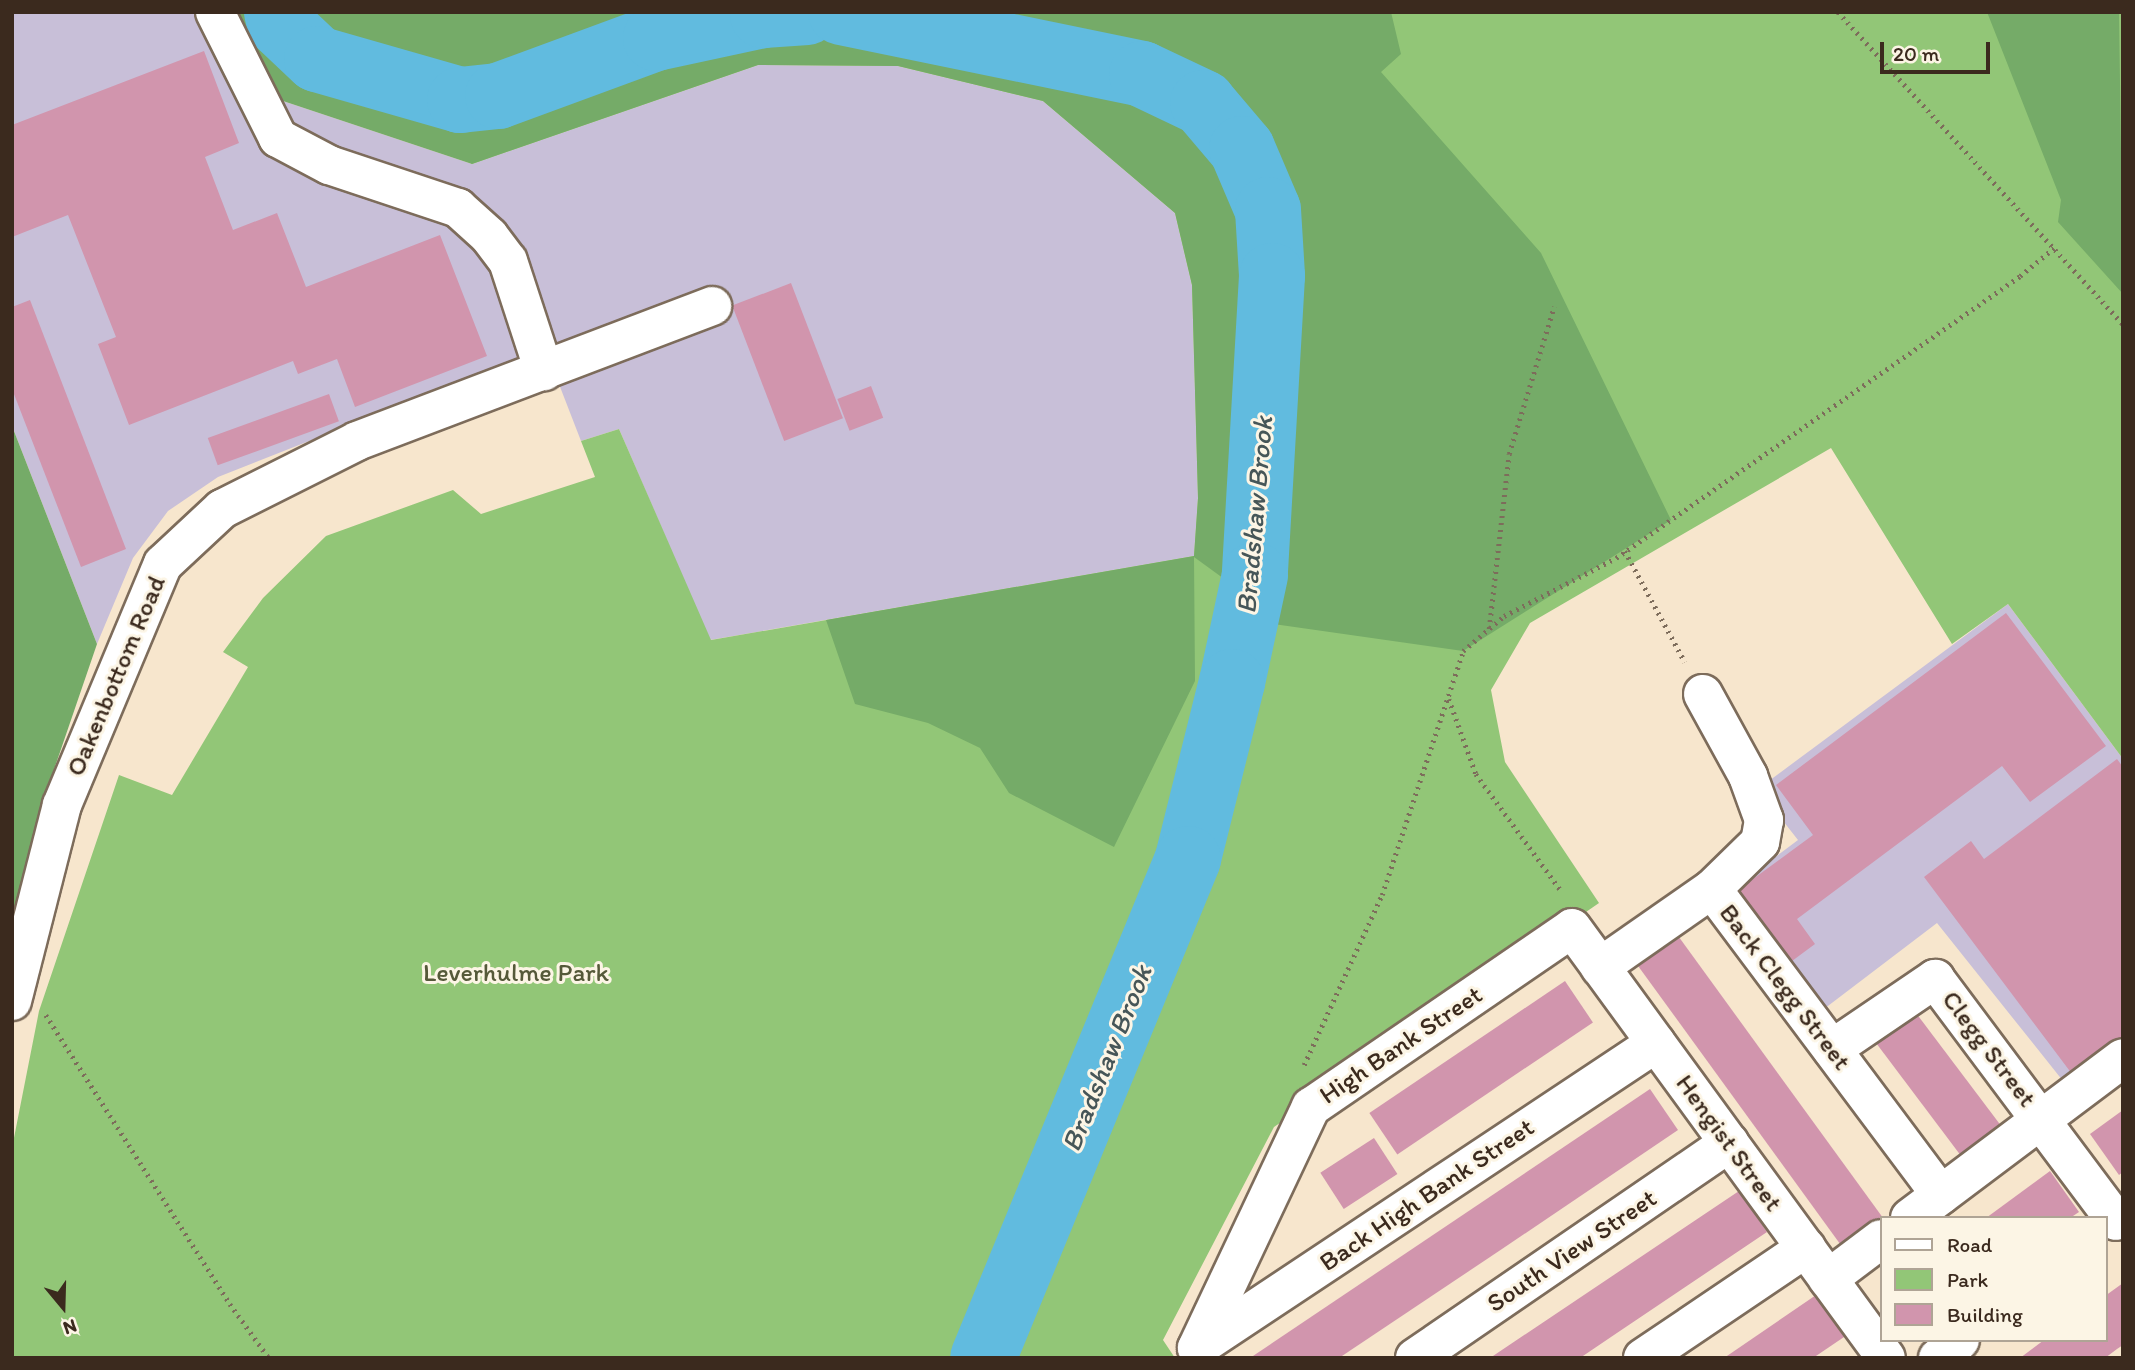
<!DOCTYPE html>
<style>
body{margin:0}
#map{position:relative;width:2135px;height:1370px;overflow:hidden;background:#f7e6cd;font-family:Itim,sans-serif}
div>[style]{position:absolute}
.industrial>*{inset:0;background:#c8bfd8}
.green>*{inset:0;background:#92c677}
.forest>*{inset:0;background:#75ab68}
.river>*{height:66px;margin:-33px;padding:0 33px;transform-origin:33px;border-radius:33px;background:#61bbdf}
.building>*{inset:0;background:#d195ad;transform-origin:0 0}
.path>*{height:4.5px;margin-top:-2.25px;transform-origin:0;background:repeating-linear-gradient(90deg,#7d6c5b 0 2px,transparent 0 7px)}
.roads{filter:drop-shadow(2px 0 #7d6c5b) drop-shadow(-2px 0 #7d6c5b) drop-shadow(0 2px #7d6c5b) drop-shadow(0 -2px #7d6c5b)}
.minor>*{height:38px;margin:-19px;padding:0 19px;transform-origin:19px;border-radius:19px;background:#fff}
span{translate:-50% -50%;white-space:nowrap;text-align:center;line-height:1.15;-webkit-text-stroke:6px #fcf5e5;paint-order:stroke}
.street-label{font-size:26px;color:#3b2a1e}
.park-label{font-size:26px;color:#555939}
.water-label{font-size:28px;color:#465658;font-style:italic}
.frame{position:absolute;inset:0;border:14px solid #3b2a1e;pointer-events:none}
.legend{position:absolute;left:1880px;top:1216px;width:228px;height:126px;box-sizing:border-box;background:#fcf5e5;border:2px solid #afa495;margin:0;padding:9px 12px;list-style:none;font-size:21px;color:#3b2a1e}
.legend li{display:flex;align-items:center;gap:14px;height:35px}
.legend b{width:35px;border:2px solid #afa495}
.north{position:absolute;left:28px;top:1272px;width:70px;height:70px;-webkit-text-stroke:5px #fcf5e5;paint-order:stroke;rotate:161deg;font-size:19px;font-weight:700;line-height:28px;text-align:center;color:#3b2a1e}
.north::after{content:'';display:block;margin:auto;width:24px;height:32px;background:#3b2a1e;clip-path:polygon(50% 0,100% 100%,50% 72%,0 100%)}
.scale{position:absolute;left:1880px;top:42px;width:110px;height:32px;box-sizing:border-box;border:4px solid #3b2a1e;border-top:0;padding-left:9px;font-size:21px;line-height:24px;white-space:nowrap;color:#3b2a1e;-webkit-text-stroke:5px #fcf5e5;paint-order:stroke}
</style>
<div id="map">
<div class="industrial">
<i style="clip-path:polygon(12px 12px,237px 12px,280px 100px,472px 164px,758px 65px,898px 66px,1043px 101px,1175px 213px,1192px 285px,1198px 498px,1194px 556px,710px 640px,619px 429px,581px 441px,545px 348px,218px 477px,168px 511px,133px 558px,97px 644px,12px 426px)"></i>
<i style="clip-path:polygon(2008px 604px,2123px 759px,2123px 1044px,2067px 1086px,1937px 923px,1820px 1012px,1729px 892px,1798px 840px,1758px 789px)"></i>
</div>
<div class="green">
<i style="clip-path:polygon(237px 12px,2123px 12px,2123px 759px,2008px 604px,1952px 644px,1831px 448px,1530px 623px,1491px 690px,1505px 762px,1599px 903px,1274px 1127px,1163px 1340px,1175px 1358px,12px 1358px,12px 1148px,39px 1011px,119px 775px,172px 795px,248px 667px,223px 652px,263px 598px,326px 536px,453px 490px,481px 514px,595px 477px,581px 441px,619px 429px,711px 640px,1194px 556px,1198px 498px,1192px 285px,1175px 213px,1043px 101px,898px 66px,758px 65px,472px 164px)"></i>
</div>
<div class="forest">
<i style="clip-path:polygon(237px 12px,1391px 12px,1401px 54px,1381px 72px,1541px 253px,1671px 520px,1463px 651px,1253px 621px,1227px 581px,1194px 557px,1195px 681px,1114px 847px,1009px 793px,980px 748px,928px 723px,855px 704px,826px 620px,1194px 556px,1198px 498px,1192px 285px,1175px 213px,1043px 101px,898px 66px,758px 65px,472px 164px,280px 100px)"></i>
<i style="clip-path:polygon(1987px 12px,2119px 12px,2123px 294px,2058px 222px,2061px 200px)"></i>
<i style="clip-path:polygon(12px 426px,97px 644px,47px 790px,12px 921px)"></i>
</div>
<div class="river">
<i style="left:277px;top:12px;width:12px;rotate:76deg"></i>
<i style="left:280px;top:24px;width:51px;rotate:43.4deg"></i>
<i style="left:317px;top:59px;width:149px;rotate:16deg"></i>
<i style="left:460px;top:100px;width:38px;rotate:-6deg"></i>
<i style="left:498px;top:96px;width:168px;rotate:-20.2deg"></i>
<i style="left:656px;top:38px;width:109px;rotate:-12.1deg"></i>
<i style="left:763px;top:15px;width:44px;rotate:-3.9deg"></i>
<i style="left:841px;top:12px;width:307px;rotate:11.6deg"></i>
<i style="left:1142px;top:74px;width:68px;rotate:25.4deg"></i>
<i style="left:1203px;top:103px;width:60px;rotate:49.7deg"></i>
<i style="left:1242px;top:149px;width:66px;rotate:66.9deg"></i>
<i style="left:1268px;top:210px;width:66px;rotate:86.5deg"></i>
<i style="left:1272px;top:276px;width:299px;rotate:93.3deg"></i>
<i style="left:1255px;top:575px;width:109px;rotate:102.1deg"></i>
<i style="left:1232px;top:682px;width:182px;rotate:104deg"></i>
<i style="left:1188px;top:859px;width:539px;rotate:112.33deg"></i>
</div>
<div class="building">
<i style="clip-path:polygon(204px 51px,239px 143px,205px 157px,233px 230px,277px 213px,306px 287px,440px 235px,487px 356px,355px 407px,337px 359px,298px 374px,293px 361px,129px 425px,98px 344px,116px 337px,68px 215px,12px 237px,12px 125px)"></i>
<i style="left:791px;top:283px;width:145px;height:63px;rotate:69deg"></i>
<i style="clip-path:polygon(30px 300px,126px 549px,81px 567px,12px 389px,12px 307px)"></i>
<i style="left:871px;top:386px;width:34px;height:36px;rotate:69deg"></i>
<i style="left:329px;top:394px;width:29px;height:129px;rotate:70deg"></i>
<i style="clip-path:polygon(2006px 613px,2106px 746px,2030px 802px,2002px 766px,1797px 919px,1815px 944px,1792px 961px,1738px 890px,1813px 835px,1776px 785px)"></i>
<i style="clip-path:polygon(2117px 759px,2123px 767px,2123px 1036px,2072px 1074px,1924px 877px,1971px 841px,1984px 859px)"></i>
<i style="left:1676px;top:933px;width:352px;height:50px;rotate:54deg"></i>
<i style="left:1565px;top:981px;width:50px;height:236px;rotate:56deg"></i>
<i style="left:1916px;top:1013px;width:141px;height:50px;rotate:53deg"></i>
<i style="clip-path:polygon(1650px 1089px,1678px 1130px,1502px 1249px,1339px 1358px,1250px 1358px)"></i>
<i style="clip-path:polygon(2123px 1110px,2123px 1172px,2119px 1175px,2090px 1134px)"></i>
<i style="left:1374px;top:1138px;width:43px;height:64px;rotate:57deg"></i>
<i style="clip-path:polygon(2050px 1171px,2079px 1212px,2070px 1218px,1986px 1218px)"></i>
<i style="clip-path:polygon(1739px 1191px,1767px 1232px,1611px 1337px,1580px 1358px,1490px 1358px)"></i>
<i style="clip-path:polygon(2123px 1283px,2123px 1345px,2117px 1349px,2105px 1358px,2020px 1358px,2044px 1340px,2105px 1340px,2105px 1296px)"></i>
<i style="clip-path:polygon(1819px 1293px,1847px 1335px,1813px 1358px,1724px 1358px)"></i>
</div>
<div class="path">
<i style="left:1838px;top:12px;width:423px;rotate:47.6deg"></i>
<i style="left:1625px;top:551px;width:126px;rotate:61.6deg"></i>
<i style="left:1489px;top:629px;width:176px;rotate:-83.5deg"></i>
<i style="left:1509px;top:454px;width:154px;rotate:-73deg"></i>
<i style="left:1449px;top:699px;width:80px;rotate:70.2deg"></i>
<i style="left:1476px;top:774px;width:146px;rotate:53.9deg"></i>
<i style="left:46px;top:1015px;width:343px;rotate:57.5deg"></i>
<i style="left:230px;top:1304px;width:67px;rotate:54.2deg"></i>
<i style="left:1304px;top:1065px;width:187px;rotate:-65.4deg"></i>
<i style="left:1382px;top:895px;width:257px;rotate:-71.6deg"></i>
<i style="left:1463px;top:651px;width:54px;rotate:-40.5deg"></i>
<i style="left:1504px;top:616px;width:126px;rotate:-27.4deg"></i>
<i style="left:1616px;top:558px;width:493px;rotate:-34.9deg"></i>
<i style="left:2020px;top:276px;width:44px;rotate:-39.5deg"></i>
</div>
<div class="roads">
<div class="minor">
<i style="left:215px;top:12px;width:141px;rotate:63.4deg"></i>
<i style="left:278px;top:138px;width:58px;rotate:27.9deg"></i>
<i style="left:329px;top:165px;width:136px;rotate:18.4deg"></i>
<i style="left:458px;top:208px;width:42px;rotate:42.1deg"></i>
<i style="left:489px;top:236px;width:31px;rotate:53deg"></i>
<i style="left:508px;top:261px;width:116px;rotate:71.9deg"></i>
<i style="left:1703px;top:694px;width:94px;rotate:61.2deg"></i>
<i style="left:1748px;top:776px;width:47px;rotate:70deg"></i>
<i style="left:1764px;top:820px;width:22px;rotate:100deg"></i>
<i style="left:1760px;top:842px;width:67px;rotate:135.6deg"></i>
<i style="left:1600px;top:967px;width:136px;rotate:-34.9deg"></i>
<i style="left:1712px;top:889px;width:382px;rotate:53.2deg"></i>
<i style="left:12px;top:1001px;width:202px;rotate:-75.7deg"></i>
<i style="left:62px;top:805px;width:261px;rotate:-67.3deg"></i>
<i style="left:163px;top:564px;width:81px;rotate:-43deg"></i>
<i style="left:222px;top:509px;width:151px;rotate:-26.7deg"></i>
<i style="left:357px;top:441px;width:380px;rotate:-20.8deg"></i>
<i style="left:1832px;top:1049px;width:125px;rotate:-34.2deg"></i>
<i style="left:1935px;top:979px;width:302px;rotate:53.2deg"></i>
<i style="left:1910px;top:1218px;width:266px;rotate:-36.9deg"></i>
<i style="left:1828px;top:1279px;width:66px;rotate:-37deg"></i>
<i style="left:1197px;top:1348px;width:267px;rotate:-64.7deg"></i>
<i style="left:1311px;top:1107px;width:316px;rotate:-34.4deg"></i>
<i style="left:1572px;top:928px;width:532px;rotate:53.86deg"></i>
<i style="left:1197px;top:1348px;width:551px;rotate:-33.6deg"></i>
<i style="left:1415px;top:1358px;width:381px;rotate:-34.4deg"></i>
<i style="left:1643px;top:1358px;width:197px;rotate:-34deg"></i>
<i style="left:1938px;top:1358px;width:28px;rotate:-39deg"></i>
</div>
</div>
<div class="street-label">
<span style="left:116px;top:676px;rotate:-67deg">Oakenbottom Road</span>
<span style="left:1785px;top:987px;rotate:53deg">Back Clegg Street</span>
<span style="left:1401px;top:1045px;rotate:-34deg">High Bank Street</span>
<span style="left:1989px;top:1049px;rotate:53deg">Clegg Street</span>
<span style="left:1729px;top:1143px;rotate:54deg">Hengist Street</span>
<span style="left:1427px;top:1195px;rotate:-34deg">Back High Bank Street</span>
<span style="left:1572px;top:1251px;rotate:-34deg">South View Street</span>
</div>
<div class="park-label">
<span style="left:516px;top:973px">Leverhulme Park</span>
</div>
<div class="water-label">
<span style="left:1254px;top:515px;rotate:-85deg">Bradshaw Brook</span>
<span style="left:1106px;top:1058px;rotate:-68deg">Bradshaw Brook</span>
</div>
<div class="frame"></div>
<ul class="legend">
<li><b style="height:9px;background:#fff"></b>Road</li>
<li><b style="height:19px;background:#92c677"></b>Park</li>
<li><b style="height:19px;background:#d195ad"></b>Building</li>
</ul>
<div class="north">N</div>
<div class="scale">20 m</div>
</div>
